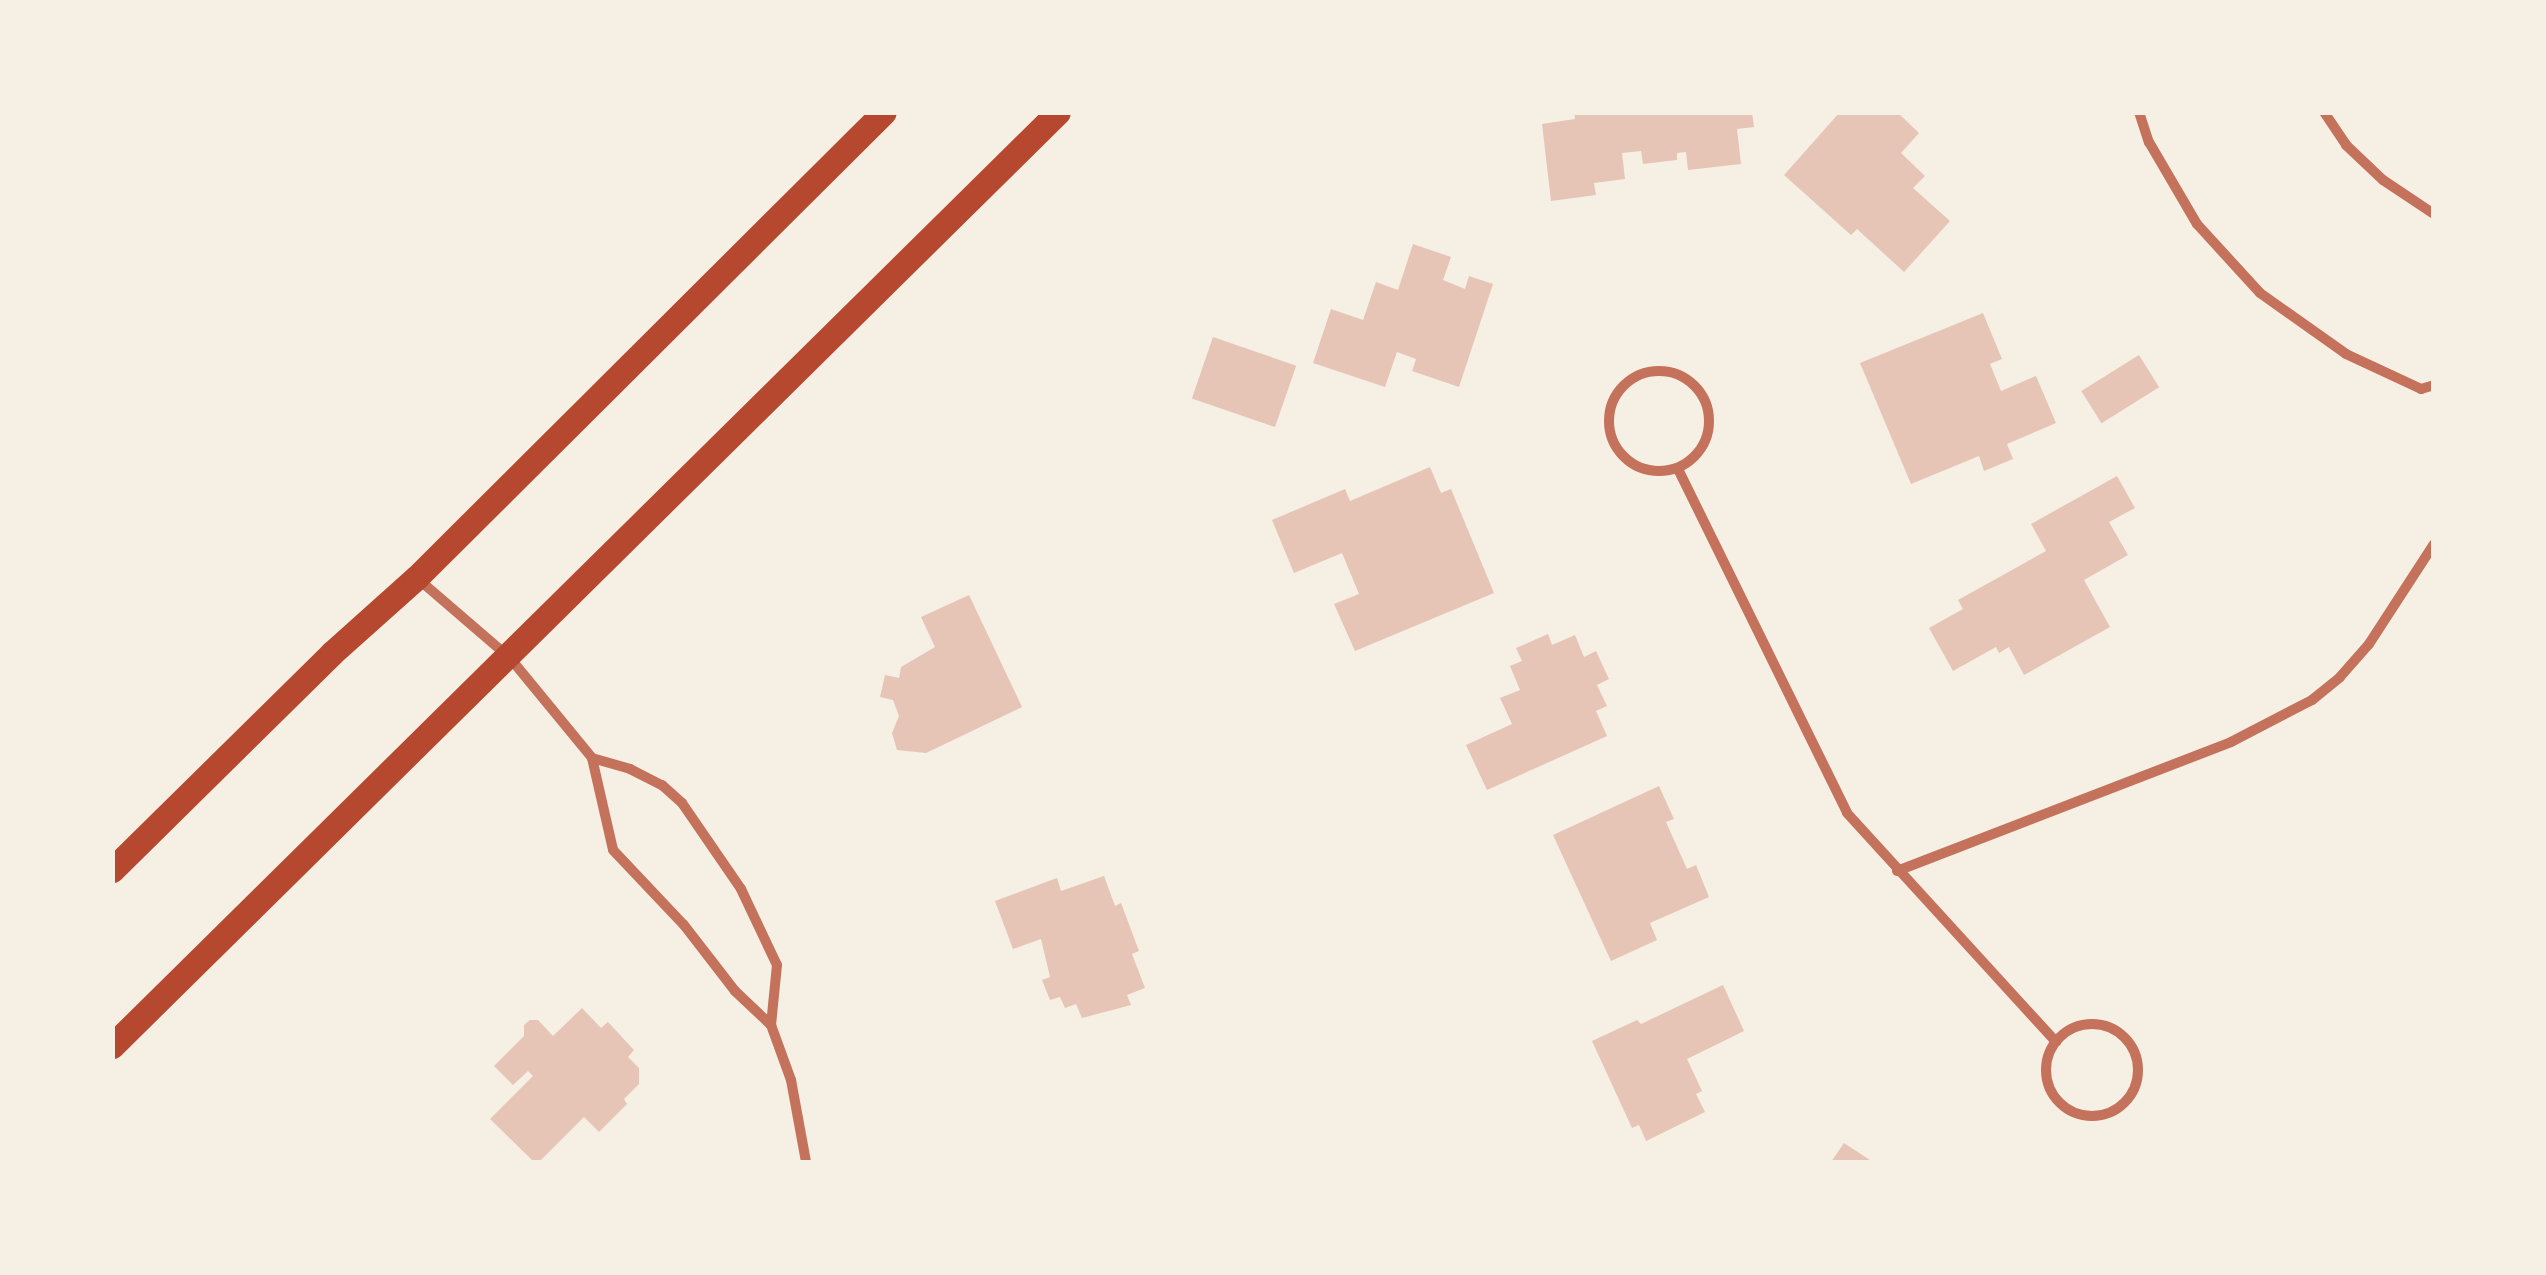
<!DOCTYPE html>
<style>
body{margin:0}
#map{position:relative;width:2546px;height:1275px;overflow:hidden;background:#f6efe4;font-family:"Fira Sans Condensed",sans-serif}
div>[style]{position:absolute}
.building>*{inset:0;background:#e6c5b7;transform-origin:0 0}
.minor>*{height:10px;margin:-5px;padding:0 5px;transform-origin:5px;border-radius:5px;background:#c5725c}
.minor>.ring{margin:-5px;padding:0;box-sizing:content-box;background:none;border:10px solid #c5725c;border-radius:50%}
.primary>*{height:25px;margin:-12.5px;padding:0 12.5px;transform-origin:12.5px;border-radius:12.5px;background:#b5482f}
span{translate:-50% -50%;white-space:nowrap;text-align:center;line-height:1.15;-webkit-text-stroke:8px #f6efe4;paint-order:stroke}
.frame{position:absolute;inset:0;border:115px solid #f6efe4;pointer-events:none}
</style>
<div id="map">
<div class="building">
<i style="clip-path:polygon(1574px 112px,1752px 112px,1754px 127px,1737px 129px,1741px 164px,1688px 170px,1686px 152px,1677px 153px,1677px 160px,1643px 164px,1641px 151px,1622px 153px,1625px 179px,1594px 183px,1596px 195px,1551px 201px,1542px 124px,1575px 119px)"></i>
<i style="clip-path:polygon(1840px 112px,1897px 112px,1919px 133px,1901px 153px,1925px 176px,1913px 188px,1950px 221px,1904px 272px,1857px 229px,1851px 235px,1784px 175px)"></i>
<i style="clip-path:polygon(1413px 244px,1451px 257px,1443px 280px,1465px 289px,1469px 276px,1493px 284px,1459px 387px,1412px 371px,1416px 359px,1397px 352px,1385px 387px,1313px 363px,1331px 309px,1363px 320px,1376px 282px,1398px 290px)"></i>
<i style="clip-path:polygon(1983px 313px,2002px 359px,1990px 364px,2001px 391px,2036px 376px,2056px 423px,2007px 444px,2013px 459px,1984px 471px,1979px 456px,1911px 484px,1860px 363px)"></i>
<i style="left:1213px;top:337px;width:88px;height:65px;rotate:19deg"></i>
<i style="left:2139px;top:355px;width:38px;height:68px;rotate:58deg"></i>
<i style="clip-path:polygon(1430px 467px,1441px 493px,1451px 489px,1494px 593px,1355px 651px,1334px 604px,1359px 594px,1342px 553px,1294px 573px,1272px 520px,1345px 489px,1350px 501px)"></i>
<i style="clip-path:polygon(2117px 476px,2135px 508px,2109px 522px,2128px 555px,2084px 580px,2110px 627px,2024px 675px,2009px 647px,1999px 653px,1996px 647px,1953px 671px,1929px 628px,1963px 609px,1958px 600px,2046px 551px,2031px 524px)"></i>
<i style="clip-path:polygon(969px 595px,1022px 707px,926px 753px,897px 750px,892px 733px,899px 716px,893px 700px,880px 697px,885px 675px,899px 678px,901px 667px,935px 647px,921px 617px)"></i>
<i style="clip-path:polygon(1548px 634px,1552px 645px,1575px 635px,1584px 657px,1596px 651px,1609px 679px,1597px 685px,1607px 706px,1596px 711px,1607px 736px,1487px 790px,1466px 745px,1512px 724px,1500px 698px,1520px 690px,1510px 666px,1522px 661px,1516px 648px)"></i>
<i style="clip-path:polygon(1659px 786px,1674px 819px,1666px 822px,1687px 869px,1696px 865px,1709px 897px,1650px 923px,1657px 940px,1611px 961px,1553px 835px)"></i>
<i style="clip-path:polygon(1104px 876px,1115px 906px,1121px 903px,1139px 951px,1132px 954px,1145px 988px,1127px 995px,1131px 1005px,1082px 1018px,1076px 1004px,1065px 1008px,1060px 997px,1050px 1000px,1042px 980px,1050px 977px,1041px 939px,1013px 949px,995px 901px,1057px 878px,1061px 891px)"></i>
<i style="clip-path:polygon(1723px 985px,1744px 1031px,1687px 1059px,1702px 1091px,1696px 1094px,1705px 1112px,1646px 1141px,1639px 1125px,1632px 1128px,1592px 1041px,1637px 1020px,1641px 1024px)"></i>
<i style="clip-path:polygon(582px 1008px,601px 1028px,608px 1022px,634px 1050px,628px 1057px,639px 1068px,639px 1084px,624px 1099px,627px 1104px,599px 1132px,584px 1117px,539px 1162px,534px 1162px,490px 1119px,533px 1076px,528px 1071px,513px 1085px,494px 1066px,524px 1036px,524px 1025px,530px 1020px,538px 1020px,553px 1036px)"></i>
<i style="clip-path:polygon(1844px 1143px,1873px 1162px,1831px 1162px)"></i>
</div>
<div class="minor">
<i style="left:2139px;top:112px;width:32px;rotate:72deg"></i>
<i style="left:2149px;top:142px;width:95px;rotate:59.7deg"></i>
<i style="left:2197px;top:224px;width:93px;rotate:47.6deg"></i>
<i style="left:2260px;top:293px;width:105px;rotate:35.3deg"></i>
<i style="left:2346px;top:354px;width:83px;rotate:25deg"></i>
<i style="left:2421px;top:389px;width:14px;rotate:-17deg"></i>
<i style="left:2324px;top:112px;width:40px;rotate:56deg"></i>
<i style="left:2346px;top:145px;width:51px;rotate:43.4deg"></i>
<i style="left:2383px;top:180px;width:61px;rotate:33.7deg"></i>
<i class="ring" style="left:1609px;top:371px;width:90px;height:90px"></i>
<i style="left:1678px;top:469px;width:383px;rotate:63.8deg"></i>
<i style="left:1847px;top:813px;width:310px;rotate:47.6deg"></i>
<i style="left:417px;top:578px;width:123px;rotate:40.7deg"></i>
<i style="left:510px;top:658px;width:129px;rotate:50.6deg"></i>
<i style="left:592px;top:758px;width:94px;rotate:77.1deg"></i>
<i style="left:613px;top:850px;width:103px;rotate:46.6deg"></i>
<i style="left:684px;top:925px;width:83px;rotate:52.3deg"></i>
<i style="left:735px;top:991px;width:50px;rotate:43.4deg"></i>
<i style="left:592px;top:758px;width:40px;rotate:16deg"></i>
<i style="left:630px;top:769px;width:36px;rotate:27deg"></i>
<i style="left:662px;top:785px;width:27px;rotate:42deg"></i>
<i style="left:682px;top:803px;width:104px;rotate:55.5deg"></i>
<i style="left:741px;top:889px;width:84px;rotate:64.7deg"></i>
<i style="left:777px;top:965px;width:60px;rotate:95.7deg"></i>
<i style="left:771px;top:1025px;width:59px;rotate:70deg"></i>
<i style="left:791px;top:1080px;width:83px;rotate:79.6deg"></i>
<i style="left:1897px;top:871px;width:358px;rotate:-21.1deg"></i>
<i style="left:2231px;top:742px;width:91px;rotate:-27.4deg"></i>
<i style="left:2312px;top:700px;width:36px;rotate:-39deg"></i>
<i style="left:2340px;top:677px;width:44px;rotate:-48.7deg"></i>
<i style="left:2369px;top:644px;width:119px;rotate:-57deg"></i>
<i class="ring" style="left:2046px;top:1024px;width:82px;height:82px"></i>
</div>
<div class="primary">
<i style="left:112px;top:870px;width:309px;rotate:-44.6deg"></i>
<i style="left:332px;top:653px;width:113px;rotate:-41.8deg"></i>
<i style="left:416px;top:578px;width:660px;rotate:-44.88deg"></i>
<i style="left:112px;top:1046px;width:1329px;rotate:-44.63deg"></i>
</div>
<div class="frame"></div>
</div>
